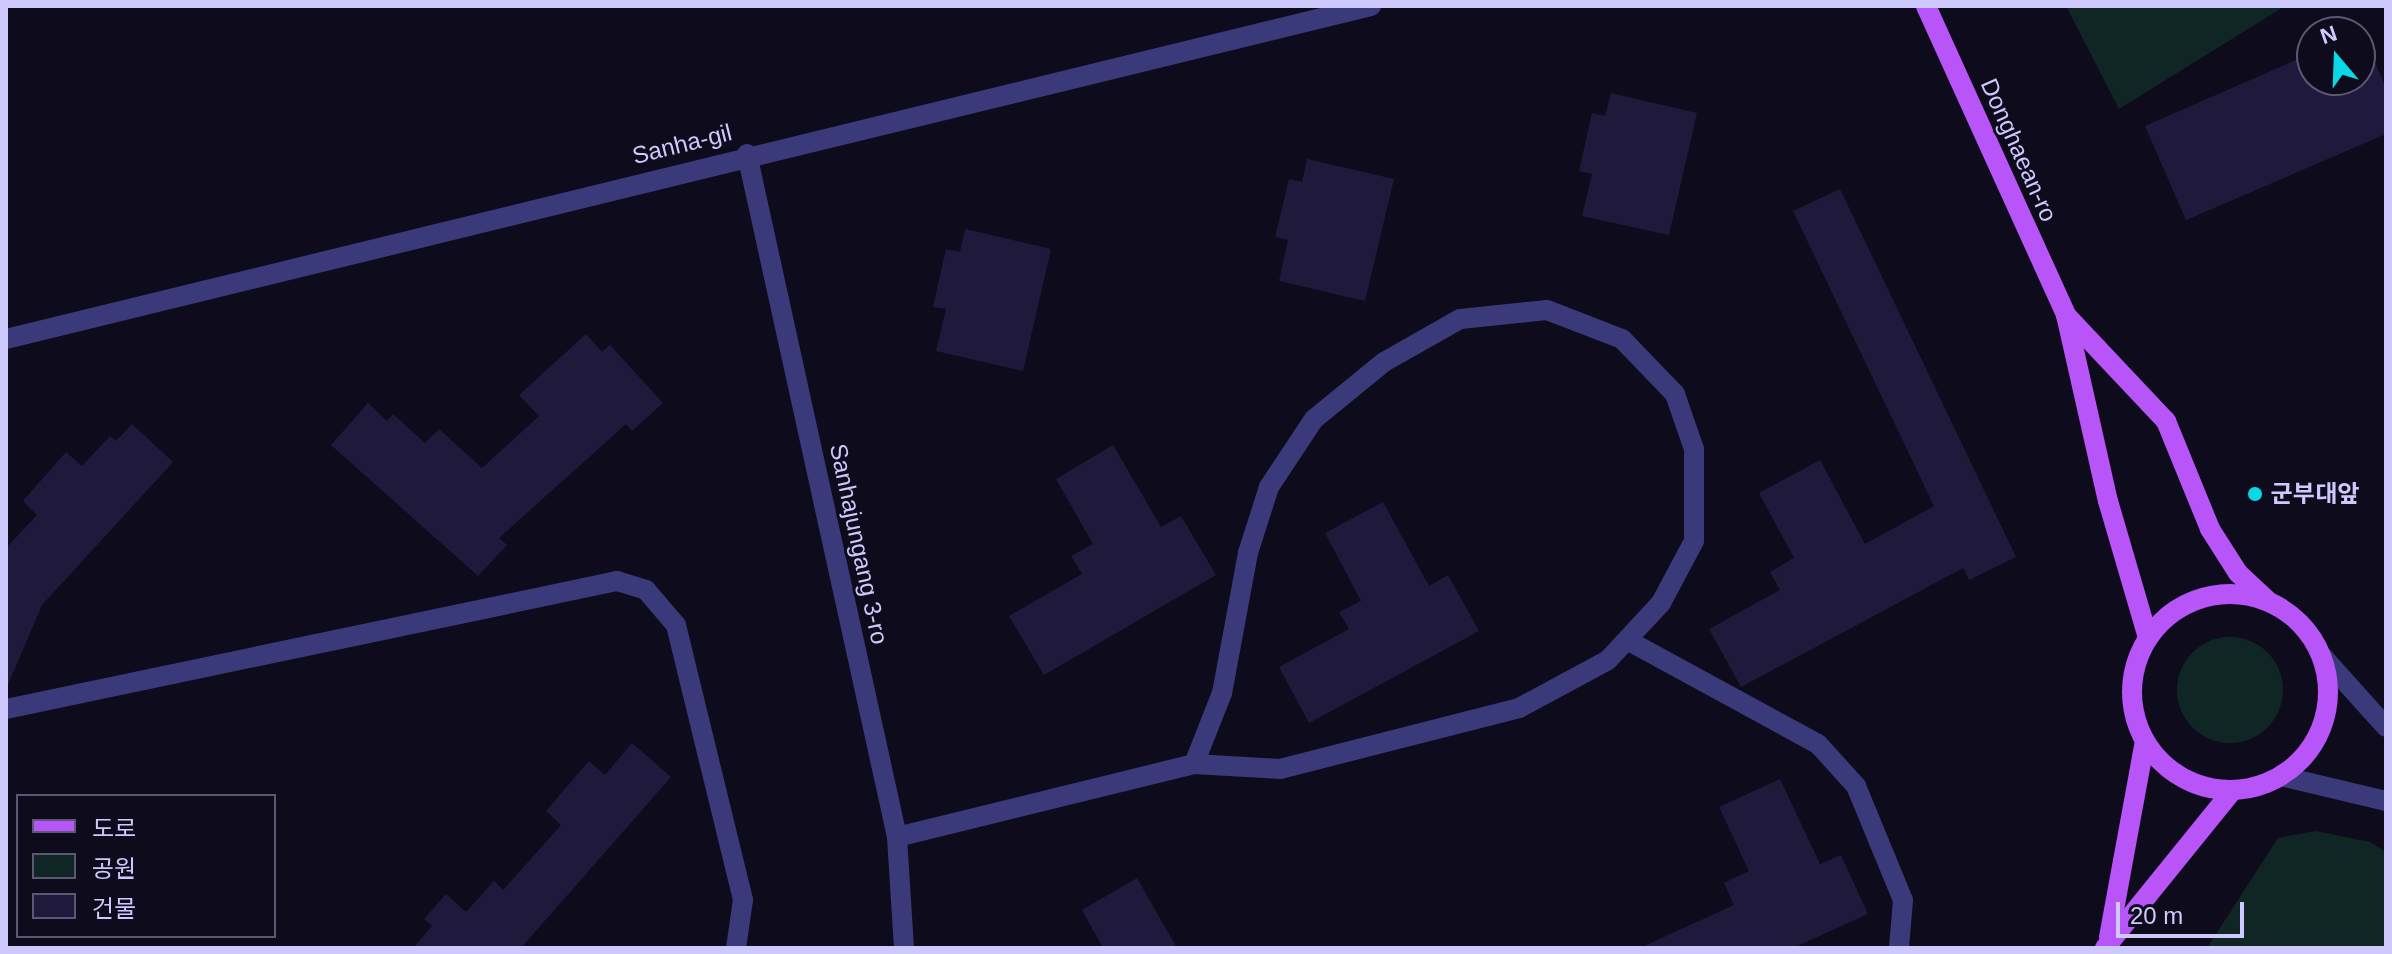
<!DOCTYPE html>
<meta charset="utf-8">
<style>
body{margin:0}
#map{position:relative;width:2392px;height:954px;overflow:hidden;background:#0e0c1c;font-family:Arial,"Noto Sans KR",sans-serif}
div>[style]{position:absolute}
.green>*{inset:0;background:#0f2624}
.round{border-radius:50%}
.building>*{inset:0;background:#1f193c}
.minor>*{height:20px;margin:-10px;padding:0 10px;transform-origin:10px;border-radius:10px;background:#3a3979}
.major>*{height:20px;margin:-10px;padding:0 10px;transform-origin:10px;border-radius:10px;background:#b755f8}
.major>.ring{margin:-10px;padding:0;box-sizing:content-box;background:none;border:20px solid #b755f8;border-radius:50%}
.dots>*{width:22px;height:22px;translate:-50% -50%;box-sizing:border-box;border:4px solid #0e0c1c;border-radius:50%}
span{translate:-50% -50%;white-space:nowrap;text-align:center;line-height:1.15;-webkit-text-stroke:6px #0e0c1c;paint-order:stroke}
.street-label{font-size:24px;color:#cec9fd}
.poi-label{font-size:24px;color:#cec9fd;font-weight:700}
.left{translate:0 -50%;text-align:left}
.frame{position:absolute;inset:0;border:8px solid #cec9fd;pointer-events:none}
.legend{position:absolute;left:16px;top:794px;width:260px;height:144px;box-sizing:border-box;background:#0e0c1c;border:2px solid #5b5876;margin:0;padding:10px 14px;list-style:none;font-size:24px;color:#cec9fd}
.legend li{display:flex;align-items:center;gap:16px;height:40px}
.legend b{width:40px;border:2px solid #5b5876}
.north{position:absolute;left:2296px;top:16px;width:80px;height:80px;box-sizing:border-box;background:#0e0c1c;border:2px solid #5b5876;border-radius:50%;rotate:341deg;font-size:22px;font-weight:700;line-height:32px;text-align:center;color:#cec9fd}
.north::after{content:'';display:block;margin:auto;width:28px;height:36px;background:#09d8e9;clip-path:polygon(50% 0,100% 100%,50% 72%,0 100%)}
.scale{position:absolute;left:2116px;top:902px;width:128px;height:36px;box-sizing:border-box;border:4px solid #cec9fd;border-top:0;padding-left:10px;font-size:24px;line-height:28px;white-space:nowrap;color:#cec9fd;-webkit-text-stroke:6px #0e0c1c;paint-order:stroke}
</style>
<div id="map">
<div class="green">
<i style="clip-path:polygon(2066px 6px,2285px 6px,2119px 109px)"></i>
<i class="round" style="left:2177px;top:637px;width:106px;height:106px"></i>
<i style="clip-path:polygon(2316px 831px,2370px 842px,2386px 852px,2386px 948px,2207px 948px,2278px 838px)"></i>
</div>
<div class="building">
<i style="clip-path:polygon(2362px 32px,2386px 88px,2386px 134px,2186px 220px,2145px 126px,2312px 53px,2312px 80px,2360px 80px)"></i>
<i style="clip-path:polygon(1611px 93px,1697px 113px,1669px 235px,1582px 216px,1592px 174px,1579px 171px,1592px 113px,1605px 116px)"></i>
<i style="clip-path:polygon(1307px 159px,1394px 179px,1365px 301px,1279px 281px,1288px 240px,1275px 237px,1289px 179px,1302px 182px)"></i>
<i style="clip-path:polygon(1840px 189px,2016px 557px,1969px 580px,1963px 568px,1741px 687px,1709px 629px,1780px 590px,1770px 572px,1794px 558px,1759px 493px,1820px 460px,1865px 544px,1934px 506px,1793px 211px)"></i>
<i style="clip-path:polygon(965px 229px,1051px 249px,1023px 371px,936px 351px,946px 309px,933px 307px,946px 249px,960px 252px)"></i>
<i style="clip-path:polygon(586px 334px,602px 352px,610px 345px,663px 403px,632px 431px,626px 424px,499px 538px,507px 545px,478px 576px,331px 445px,368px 403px,387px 421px,393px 414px,425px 443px,439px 429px,482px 468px,539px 416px,519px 395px)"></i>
<i style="clip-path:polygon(132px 424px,173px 462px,42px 605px,6px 689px,6px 548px,37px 515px,23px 501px,66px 452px,82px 466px,110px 436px,116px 441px)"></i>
<i style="clip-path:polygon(1113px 445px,1161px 527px,1181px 516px,1216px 575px,1044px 675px,1009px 616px,1082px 574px,1071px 556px,1093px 544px,1056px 479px)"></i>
<i style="clip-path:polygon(1383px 502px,1429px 586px,1448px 575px,1479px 631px,1309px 723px,1279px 667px,1349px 629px,1339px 612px,1361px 601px,1325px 533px)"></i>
<i style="clip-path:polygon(632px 743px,671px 777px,521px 948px,413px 948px,432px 926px,424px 919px,446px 894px,466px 912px,494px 881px,503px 890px,561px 825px,546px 811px,589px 761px,605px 775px)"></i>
<i style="clip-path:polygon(1780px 779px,1820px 864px,1841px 855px,1868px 914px,1793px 948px,1640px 948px,1734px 905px,1724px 883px,1749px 871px,1719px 807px)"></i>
<i style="clip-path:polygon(1137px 878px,1177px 948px,1103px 948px,1082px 910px)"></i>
</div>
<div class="minor">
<i style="left:747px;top:154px;width:699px;rotate:77.61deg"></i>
<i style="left:897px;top:837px;width:111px;rotate:86.4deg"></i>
<i style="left:6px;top:339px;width:1405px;rotate:-13.71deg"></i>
<i style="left:1627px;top:640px;width:217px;rotate:28.6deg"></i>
<i style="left:1818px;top:744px;width:57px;rotate:47.9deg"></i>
<i style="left:1856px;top:786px;width:123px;rotate:67.6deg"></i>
<i style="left:1903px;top:900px;width:48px;rotate:94.8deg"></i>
<i style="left:2323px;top:657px;width:94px;rotate:48deg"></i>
<i style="left:6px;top:709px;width:624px;rotate:-11.83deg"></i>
<i style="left:617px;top:581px;width:30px;rotate:17deg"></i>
<i style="left:646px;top:590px;width:46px;rotate:49.4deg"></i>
<i style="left:676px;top:625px;width:283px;rotate:76.3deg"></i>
<i style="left:743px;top:900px;width:49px;rotate:98.3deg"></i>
<i style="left:2281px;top:776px;width:108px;rotate:13.4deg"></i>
<i style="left:897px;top:837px;width:306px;rotate:-13.8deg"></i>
<i style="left:1194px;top:764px;width:86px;rotate:3.3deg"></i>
<i style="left:1280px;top:769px;width:247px;rotate:-14.3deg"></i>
<i style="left:1519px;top:708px;width:101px;rotate:-28.3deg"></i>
<i style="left:1608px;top:660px;width:78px;rotate:-47.1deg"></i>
<i style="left:1661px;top:603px;width:70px;rotate:-62deg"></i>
<i style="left:1694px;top:541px;width:92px;rotate:-90deg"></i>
<i style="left:1694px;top:449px;width:58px;rotate:-109.1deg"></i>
<i style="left:1675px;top:394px;width:76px;rotate:-133.9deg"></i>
<i style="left:1622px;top:339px;width:80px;rotate:-158.9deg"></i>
<i style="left:1547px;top:310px;width:87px;rotate:174.1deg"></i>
<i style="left:1460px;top:319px;width:87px;rotate:150.5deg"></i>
<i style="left:1384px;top:362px;width:90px;rotate:140.8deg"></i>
<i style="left:1314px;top:419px;width:82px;rotate:123.5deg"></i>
<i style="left:1269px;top:487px;width:69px;rotate:107.7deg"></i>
<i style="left:1248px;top:553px;width:142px;rotate:100.5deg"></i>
<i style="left:1222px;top:693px;width:76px;rotate:111.5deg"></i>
</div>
<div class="major">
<i style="left:1926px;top:6px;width:339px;rotate:65.6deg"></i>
<i style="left:2066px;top:315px;width:191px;rotate:77.3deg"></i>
<i style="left:2108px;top:501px;width:143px;rotate:73.7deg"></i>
<i style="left:2066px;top:315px;width:146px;rotate:46.7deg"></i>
<i style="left:2166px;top:421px;width:117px;rotate:67.8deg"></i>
<i style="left:2210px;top:529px;width:52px;rotate:57.5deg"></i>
<i style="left:2238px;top:573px;width:40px;rotate:43deg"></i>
<i class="ring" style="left:2132px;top:594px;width:176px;height:176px"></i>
<i style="left:2109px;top:937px;width:199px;rotate:-79.6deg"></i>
<i style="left:2105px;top:948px;width:203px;rotate:-51deg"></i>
</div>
<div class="dots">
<i style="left:2255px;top:494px;background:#09d8e9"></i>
</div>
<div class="street-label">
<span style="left:682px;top:144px;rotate:-14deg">Sanha-gil</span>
<span style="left:2019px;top:150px;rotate:66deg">Donghaean-ro</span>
<span style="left:859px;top:544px;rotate:78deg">Sanhajungang 3-ro</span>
</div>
<div class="poi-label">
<span class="left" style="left:2271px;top:494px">군부대앞</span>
</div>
<div class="frame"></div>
<ul class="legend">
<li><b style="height:10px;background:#b755f8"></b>도로</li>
<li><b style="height:22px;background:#0f2624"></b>공원</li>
<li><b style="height:22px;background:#1f193c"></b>건물</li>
</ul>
<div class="north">N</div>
<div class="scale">20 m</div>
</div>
